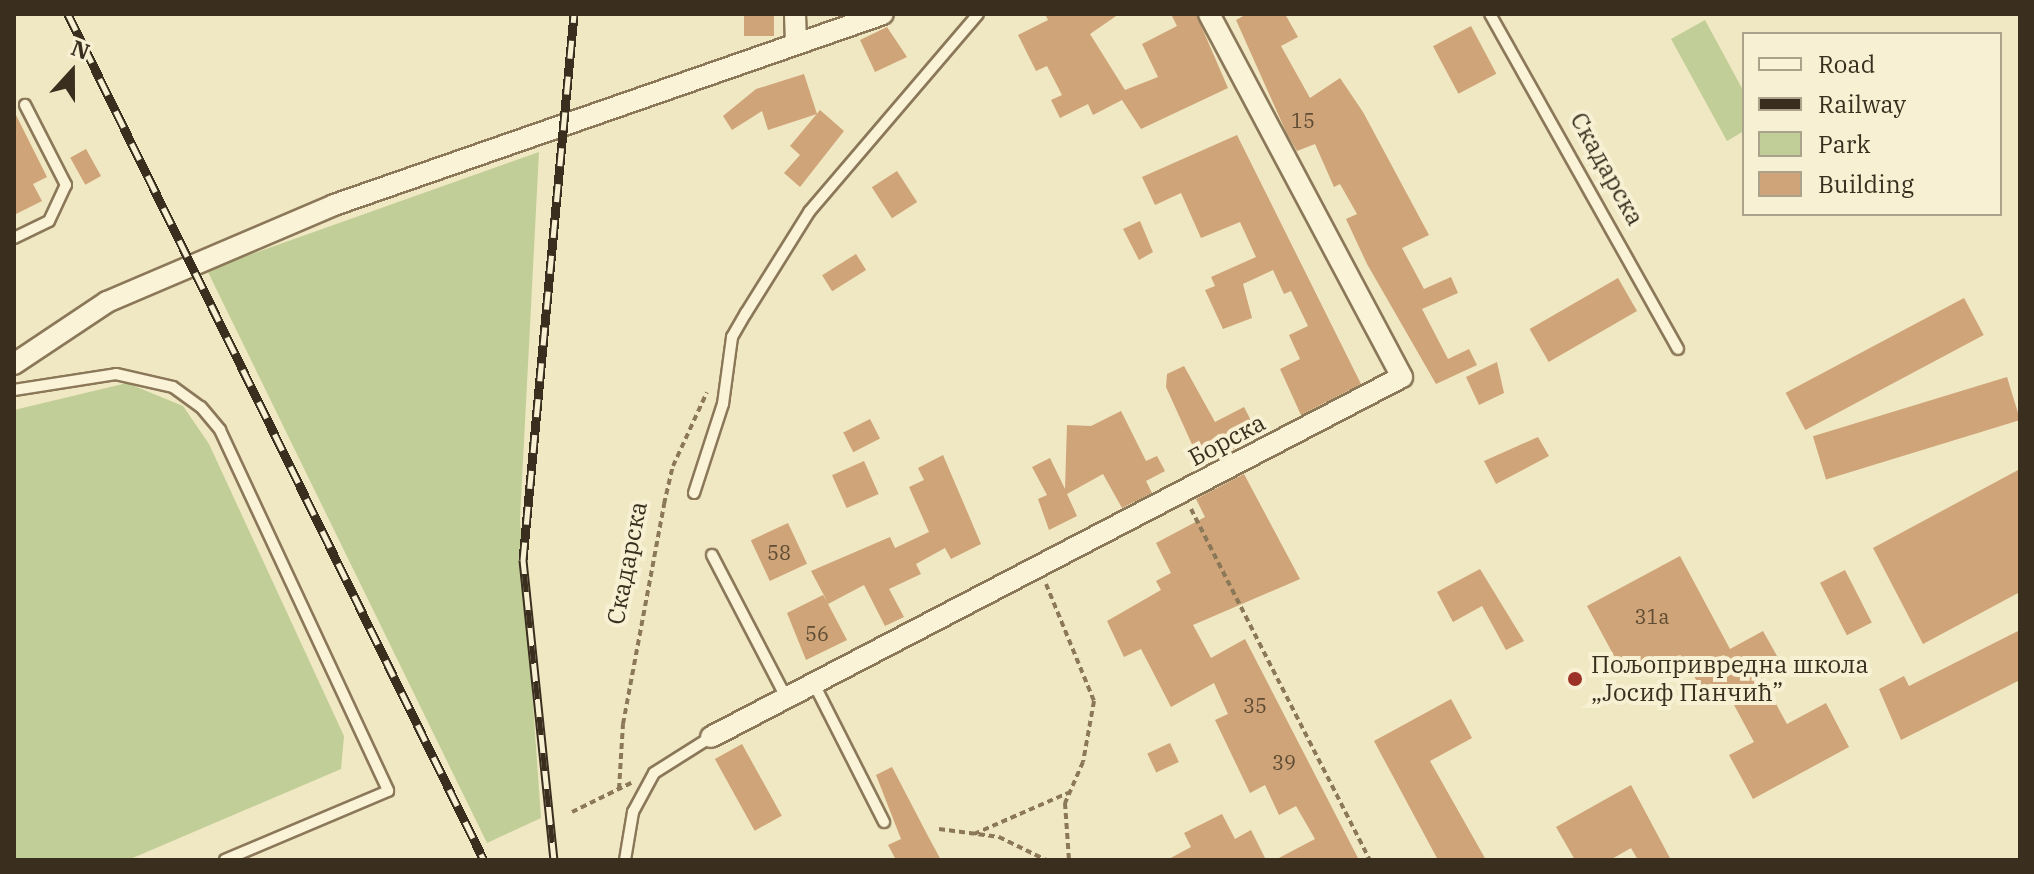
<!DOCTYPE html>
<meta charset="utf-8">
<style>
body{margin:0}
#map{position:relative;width:2034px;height:874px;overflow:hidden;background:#f0e7c3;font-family:"IBM Plex Serif",serif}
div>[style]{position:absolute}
.green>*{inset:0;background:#c2ce97}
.building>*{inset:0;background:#cfa478;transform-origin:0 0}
.path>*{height:4px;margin-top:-2px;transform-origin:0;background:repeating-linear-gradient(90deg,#8b7859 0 6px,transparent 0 10px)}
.roads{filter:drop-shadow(2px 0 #8b7859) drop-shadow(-2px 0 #8b7859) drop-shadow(0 2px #8b7859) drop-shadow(0 -2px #8b7859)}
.service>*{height:10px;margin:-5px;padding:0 5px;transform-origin:5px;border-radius:5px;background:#faf3d7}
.minor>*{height:20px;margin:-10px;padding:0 10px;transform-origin:10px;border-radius:10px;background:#faf3d7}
.rail>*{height:9px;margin-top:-4.5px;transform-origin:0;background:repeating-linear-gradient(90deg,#f7f0d3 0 18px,#3a2e1e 0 36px);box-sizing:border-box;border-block:2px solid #3a2e1e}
.dots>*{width:22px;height:22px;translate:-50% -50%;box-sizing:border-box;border:4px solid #f7f0d3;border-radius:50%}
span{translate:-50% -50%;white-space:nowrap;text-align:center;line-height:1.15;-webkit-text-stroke:8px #f7f0d3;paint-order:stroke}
.number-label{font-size:20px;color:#5f4c34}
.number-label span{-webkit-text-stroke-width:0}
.street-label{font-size:24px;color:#3a2e1e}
.poi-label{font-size:24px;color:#3a2e1e}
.left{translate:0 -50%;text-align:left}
.frame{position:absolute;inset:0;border:16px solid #3a2e1e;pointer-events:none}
.legend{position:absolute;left:1742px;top:32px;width:260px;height:184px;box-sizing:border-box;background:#f7f0d3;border:2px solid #aba28b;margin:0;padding:10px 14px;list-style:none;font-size:24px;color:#3a2e1e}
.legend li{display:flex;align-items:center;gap:16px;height:40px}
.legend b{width:40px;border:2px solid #aba28b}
.north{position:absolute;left:32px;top:32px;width:80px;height:80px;-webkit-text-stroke:6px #f7f0d3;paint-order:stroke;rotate:21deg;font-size:22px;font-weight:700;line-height:32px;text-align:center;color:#3a2e1e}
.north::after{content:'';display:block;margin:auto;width:28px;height:36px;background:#3a2e1e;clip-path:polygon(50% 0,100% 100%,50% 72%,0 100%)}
</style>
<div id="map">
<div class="green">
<i style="clip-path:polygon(1705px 20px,1744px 92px,1744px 131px,1727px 141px,1671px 39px)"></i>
<i style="clip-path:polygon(539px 152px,520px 519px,541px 818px,487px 843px,207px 270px)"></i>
<i style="clip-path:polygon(127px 383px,183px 406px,209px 444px,344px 736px,341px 769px,128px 860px,14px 860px,14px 410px)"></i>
</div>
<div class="building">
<i style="left:744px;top:14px;width:30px;height:22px"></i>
<i style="clip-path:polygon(1045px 14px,1119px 14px,1090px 34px,1125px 90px,1158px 77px,1142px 44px,1177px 26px,1171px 14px,1196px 14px,1228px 88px,1141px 129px,1122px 100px,1093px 115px,1088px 104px,1060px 118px,1051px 100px,1062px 95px,1047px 66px,1036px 71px,1018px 35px,1048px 20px)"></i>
<i style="clip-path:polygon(1247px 14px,1285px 14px,1298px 37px,1281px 46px,1310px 98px,1340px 78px,1363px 112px,1429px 235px,1402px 248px,1424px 289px,1451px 277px,1458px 293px,1422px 309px,1448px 359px,1469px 349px,1477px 365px,1436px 384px,1367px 264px,1346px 219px,1357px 214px,1340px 184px,1334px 187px,1315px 144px,1297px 151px,1287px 134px,1236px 20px)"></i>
<i style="left:1471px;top:26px;width:54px;height:43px;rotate:62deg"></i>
<i style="clip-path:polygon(887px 27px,907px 57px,875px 72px,860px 40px)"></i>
<i style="clip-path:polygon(804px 74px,817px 114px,768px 130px,762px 111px,732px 130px,723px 116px,756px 89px)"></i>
<i style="clip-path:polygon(820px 110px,844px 131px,800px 187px,784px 173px,800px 155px,790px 146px)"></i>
<i style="clip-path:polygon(14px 111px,47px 177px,33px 184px,42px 201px,14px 215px)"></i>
<i style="clip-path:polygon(1237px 135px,1361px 384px,1301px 415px,1280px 369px,1300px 359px,1289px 335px,1308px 326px,1291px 291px,1284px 294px,1273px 270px,1243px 284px,1252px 318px,1223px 329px,1205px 290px,1215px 286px,1211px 277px,1256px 257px,1240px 222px,1201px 238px,1181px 193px,1155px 205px,1142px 177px)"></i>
<i style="left:86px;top:149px;width:31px;height:18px;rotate:61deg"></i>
<i style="left:897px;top:171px;width:37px;height:30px;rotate:57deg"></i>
<i style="clip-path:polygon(1140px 221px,1153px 252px,1139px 260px,1123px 229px)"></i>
<i style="left:856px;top:254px;width:19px;height:40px;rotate:58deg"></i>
<i style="left:1618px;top:278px;width:38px;height:102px;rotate:60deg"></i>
<i style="left:1964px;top:298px;width:42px;height:202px;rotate:62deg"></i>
<i style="clip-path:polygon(1497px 362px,1504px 393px,1479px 405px,1466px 377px)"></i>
<i style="clip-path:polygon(1184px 366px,1215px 422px,1244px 407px,1259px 436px,1231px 450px,1224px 437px,1195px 451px,1166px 387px,1167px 374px)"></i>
<i style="left:2007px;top:377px;width:45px;height:203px;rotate:73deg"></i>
<i style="clip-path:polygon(1121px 411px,1146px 461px,1157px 456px,1165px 471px,1146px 481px,1152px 493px,1122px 508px,1103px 474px,1067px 494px,1077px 516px,1049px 530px,1038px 499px,1047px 495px,1032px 467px,1050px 458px,1065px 489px,1067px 425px,1091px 426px)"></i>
<i style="left:870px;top:419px;width:22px;height:30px;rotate:63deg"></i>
<i style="clip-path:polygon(1538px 437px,1549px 456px,1496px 484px,1484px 461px)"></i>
<i style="clip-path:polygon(943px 455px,981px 544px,951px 559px,945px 548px,916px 564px,921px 574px,889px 589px,904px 617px,885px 626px,864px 585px,828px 604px,847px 640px,806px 660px,787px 613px,823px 595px,827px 601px,811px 571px,890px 537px,895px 548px,929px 532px,909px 487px,924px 480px,918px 468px)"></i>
<i style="left:864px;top:461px;width:36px;height:35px;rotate:66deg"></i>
<i style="clip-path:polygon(2020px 469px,2020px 592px,1923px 644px,1873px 548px)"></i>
<i style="clip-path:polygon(1244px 474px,1300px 579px,1193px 625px,1211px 658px,1245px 639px,1359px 860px,1275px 860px,1315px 839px,1296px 806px,1279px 815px,1265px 785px,1250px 793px,1215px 720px,1228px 714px,1214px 683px,1171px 707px,1141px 649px,1124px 657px,1107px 621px,1161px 590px,1156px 581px,1171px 573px,1156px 543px,1205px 517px,1196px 499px)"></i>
<i style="left:788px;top:523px;width:45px;height:41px;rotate:65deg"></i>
<i style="clip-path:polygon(1680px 556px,1730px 649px,1763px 631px,1781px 663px,1760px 675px,1787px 724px,1826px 703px,1849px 747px,1753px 799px,1729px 755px,1754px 742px,1727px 692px,1708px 702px,1686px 661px,1659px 677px,1650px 662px,1625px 676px,1587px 606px)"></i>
<i style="clip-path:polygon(1480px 569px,1524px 641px,1506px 650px,1482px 606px,1453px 622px,1437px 592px)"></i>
<i style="left:1845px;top:570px;width:59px;height:28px;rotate:63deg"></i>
<i style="clip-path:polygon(2020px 630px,2020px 680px,1901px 740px,1879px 689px,1904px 676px,1909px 686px)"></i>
<i style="clip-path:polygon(1451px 699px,1472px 738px,1430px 761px,1486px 860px,1438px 860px,1374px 741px)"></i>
<i style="left:1170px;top:743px;width:21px;height:25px;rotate:65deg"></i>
<i style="left:742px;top:744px;width:82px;height:31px;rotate:61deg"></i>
<i style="clip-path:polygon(892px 767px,929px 838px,941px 860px,896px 860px,888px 845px,901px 839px,876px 775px)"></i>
<i style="clip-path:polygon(1631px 785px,1671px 860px,1638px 860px,1631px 848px,1610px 860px,1575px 860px,1556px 827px)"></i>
<i style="clip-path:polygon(1222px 814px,1235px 839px,1251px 830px,1266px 860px,1167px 860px,1191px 847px,1184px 833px)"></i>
</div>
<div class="path">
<i style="left:1191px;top:509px;width:394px;rotate:63deg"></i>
<i style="left:1046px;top:584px;width:126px;rotate:67.7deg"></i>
<i style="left:1094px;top:701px;width:62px;rotate:100.2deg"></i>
<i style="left:1083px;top:762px;width:45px;rotate:113.7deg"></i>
<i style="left:1065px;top:803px;width:57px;rotate:86deg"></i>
<i style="left:619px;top:789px;width:65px;rotate:-86.5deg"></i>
<i style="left:623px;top:724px;width:224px;rotate:-79.4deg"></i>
<i style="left:664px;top:504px;width:39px;rotate:-77deg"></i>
<i style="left:673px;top:466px;width:81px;rotate:-65.3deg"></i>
<i style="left:572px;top:812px;width:66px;rotate:-26.2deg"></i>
<i style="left:939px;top:829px;width:61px;rotate:7.6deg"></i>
<i style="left:999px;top:837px;width:52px;rotate:26.1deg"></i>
<i style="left:974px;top:834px;width:103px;rotate:-23.6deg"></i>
</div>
<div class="roads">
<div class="service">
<i style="left:1490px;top:14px;width:384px;rotate:60.7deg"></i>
<i style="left:14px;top:238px;width:39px;rotate:-26deg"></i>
<i style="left:49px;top:221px;width:40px;rotate:-65deg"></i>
<i style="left:66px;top:185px;width:90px;rotate:-117.1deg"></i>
<i style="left:14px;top:390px;width:103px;rotate:-8.9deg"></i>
<i style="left:116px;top:374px;width:58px;rotate:12.8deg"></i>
<i style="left:173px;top:387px;width:34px;rotate:36deg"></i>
<i style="left:201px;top:407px;width:30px;rotate:50deg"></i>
<i style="left:220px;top:430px;width:398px;rotate:65deg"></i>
<i style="left:388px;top:791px;width:177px;rotate:157.1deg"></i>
<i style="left:694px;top:493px;width:94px;rotate:-72deg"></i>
<i style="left:723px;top:404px;width:68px;rotate:-82.3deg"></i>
<i style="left:732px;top:337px;width:28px;rotate:-60deg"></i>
<i style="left:746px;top:313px;width:119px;rotate:-58deg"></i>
<i style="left:809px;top:212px;width:260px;rotate:-49.5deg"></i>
<i style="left:712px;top:555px;width:158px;rotate:62.5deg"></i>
<i style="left:813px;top:682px;width:157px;rotate:63.1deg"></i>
<i style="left:625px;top:860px;width:49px;rotate:-80.5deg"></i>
<i style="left:633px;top:812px;width:44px;rotate:-61.7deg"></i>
<i style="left:654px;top:773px;width:67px;rotate:-32.3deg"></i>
</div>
<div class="minor">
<i style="left:795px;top:14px;width:28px;rotate:88deg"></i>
<i style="left:14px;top:364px;width:112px;rotate:-33.7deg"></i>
<i style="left:107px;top:302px;width:247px;rotate:-23.1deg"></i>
<i style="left:334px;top:205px;width:581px;rotate:-19.18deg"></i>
<i style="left:711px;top:737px;width:779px;rotate:-27.52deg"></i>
<i style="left:1402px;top:377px;width:411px;rotate:-118deg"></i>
</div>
</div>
<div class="rail">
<i style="left:68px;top:14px;width:943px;rotate:63.82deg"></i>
<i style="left:554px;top:860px;width:302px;rotate:-95.9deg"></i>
<i style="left:523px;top:560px;width:548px;rotate:-84.66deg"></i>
</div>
<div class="dots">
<i style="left:1575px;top:679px;background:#9c3127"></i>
</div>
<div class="number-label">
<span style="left:1303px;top:120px">15</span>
<span style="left:779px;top:552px">58</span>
<span style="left:1652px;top:616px">31a</span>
<span style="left:817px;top:633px">56</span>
<span style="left:1255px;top:705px">35</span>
<span style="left:1284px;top:762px">39</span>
</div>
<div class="street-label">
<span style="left:1607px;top:169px;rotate:61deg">Скадарска</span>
<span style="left:1227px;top:440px;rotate:-28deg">Борска</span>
<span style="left:627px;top:563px;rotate:-79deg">Скадарска</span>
</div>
<div class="poi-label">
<span class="left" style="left:1591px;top:679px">Пољопривредна школа<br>„Јосиф Панчић”</span>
</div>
<div class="frame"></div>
<ul class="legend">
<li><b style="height:10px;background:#faf3d7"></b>Road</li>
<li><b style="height:10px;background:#3a2e1e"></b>Railway</li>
<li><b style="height:22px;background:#c2ce97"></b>Park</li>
<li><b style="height:22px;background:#cfa478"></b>Building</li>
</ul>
<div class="north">N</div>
</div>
